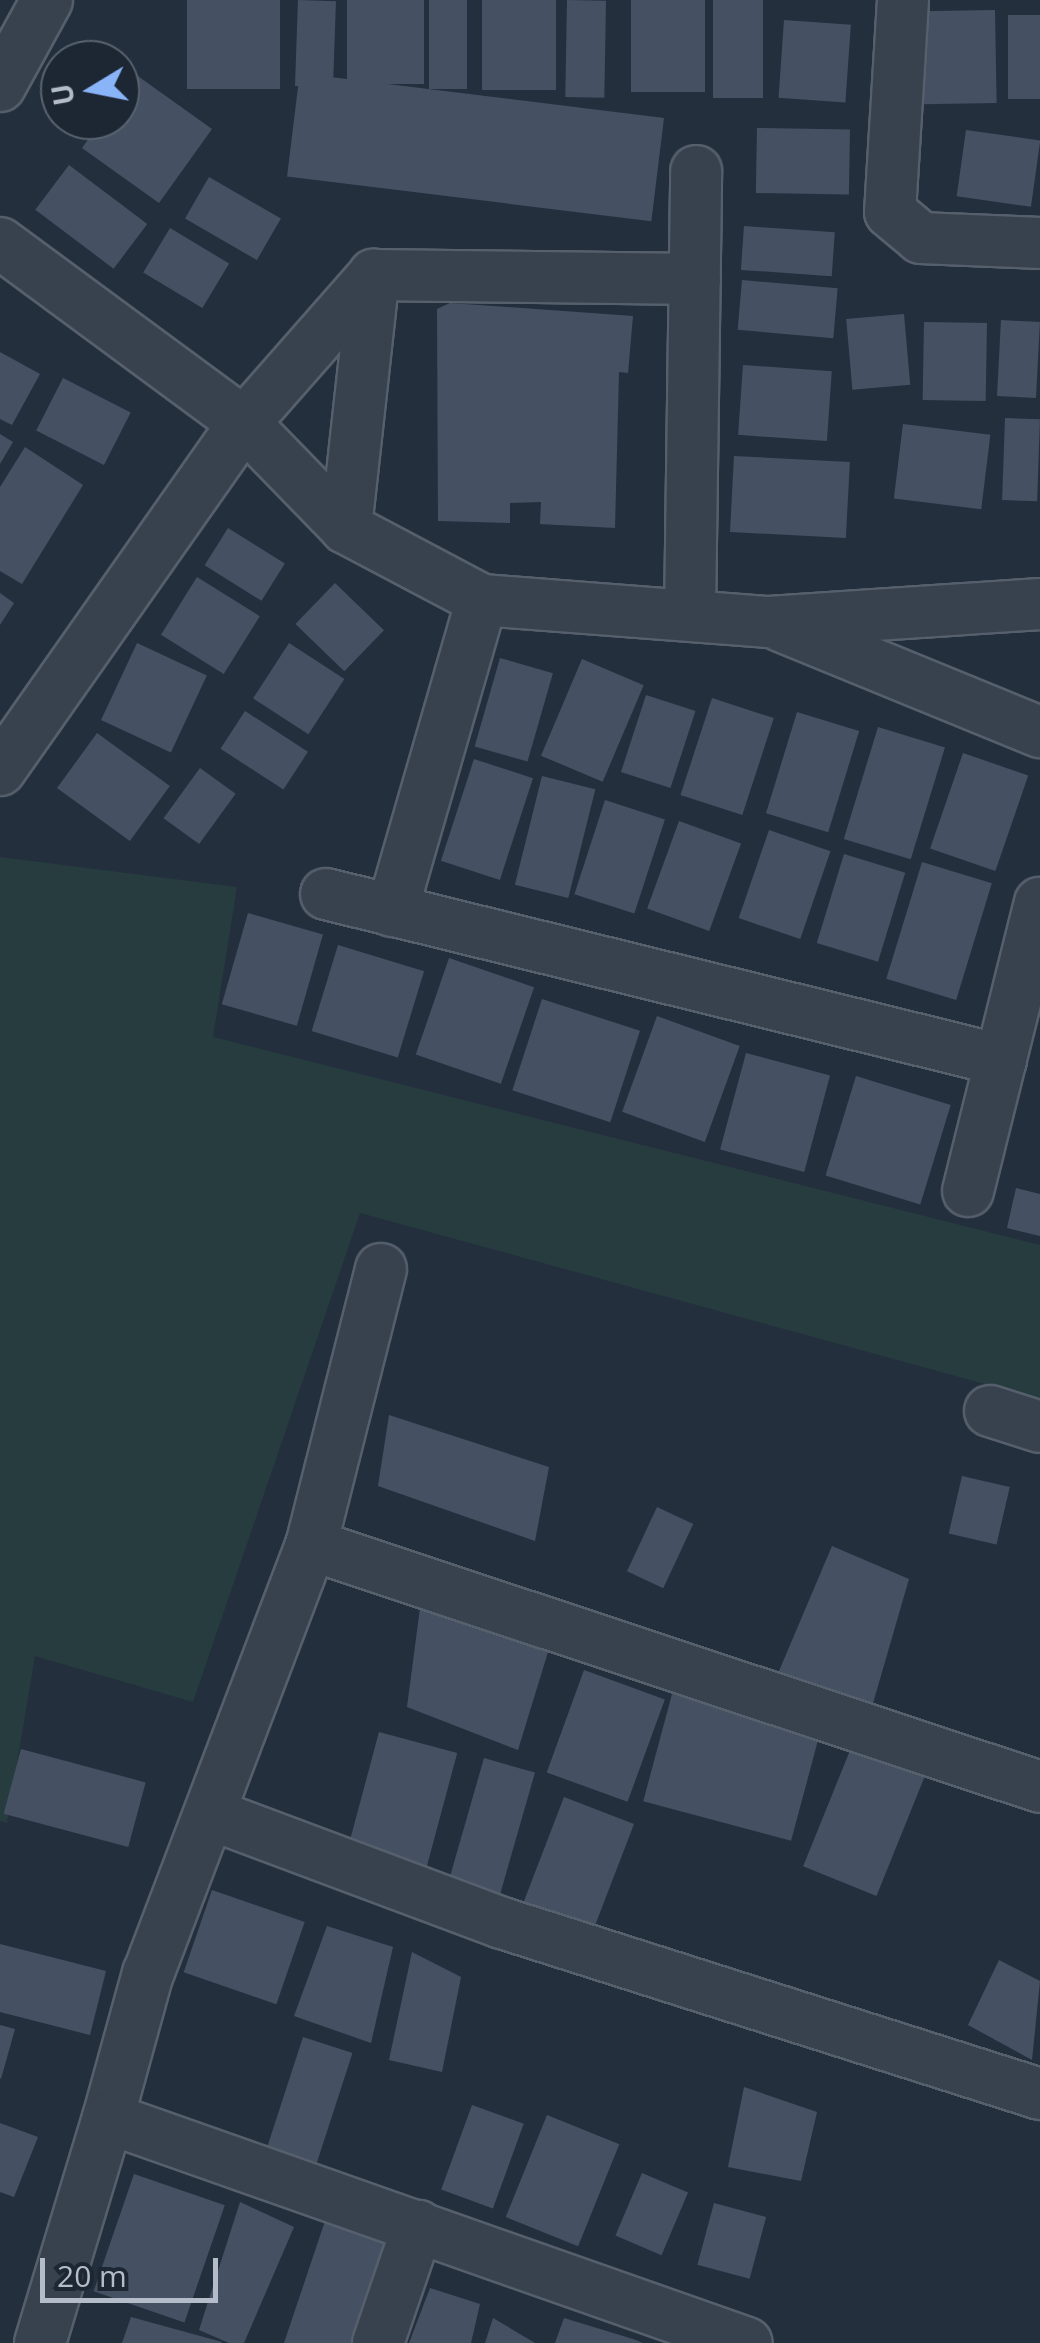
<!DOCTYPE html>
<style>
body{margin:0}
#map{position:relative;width:1040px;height:2343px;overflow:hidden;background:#242f3e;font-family:"Open Sans",sans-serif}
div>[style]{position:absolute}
.green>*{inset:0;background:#263c3f}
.building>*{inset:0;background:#455162;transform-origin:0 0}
.roads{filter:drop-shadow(2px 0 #565f6c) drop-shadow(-2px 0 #565f6c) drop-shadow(0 2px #565f6c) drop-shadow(0 -2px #565f6c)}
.minor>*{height:50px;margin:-25px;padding:0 25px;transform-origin:25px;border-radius:25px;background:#38414e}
span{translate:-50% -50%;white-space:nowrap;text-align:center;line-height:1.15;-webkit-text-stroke:9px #1d2633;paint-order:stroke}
.north{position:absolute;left:40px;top:40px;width:100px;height:100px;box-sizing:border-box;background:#1d2633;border:2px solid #59626f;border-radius:50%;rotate:260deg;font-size:28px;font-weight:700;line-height:40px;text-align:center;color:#b4bcc9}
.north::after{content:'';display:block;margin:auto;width:35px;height:45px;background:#8ab4f8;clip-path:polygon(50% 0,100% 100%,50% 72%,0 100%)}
.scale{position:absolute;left:40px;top:2258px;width:178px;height:45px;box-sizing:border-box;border:5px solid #b4bcc9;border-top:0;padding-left:12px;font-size:30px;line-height:35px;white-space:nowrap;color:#b4bcc9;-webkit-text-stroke:8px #1d2633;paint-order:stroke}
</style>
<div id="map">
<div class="green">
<i style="clip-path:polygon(0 857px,237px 887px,213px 1037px,1040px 1245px,1040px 1399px,360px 1213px,193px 1702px,35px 1656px,7px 1823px,0 1821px)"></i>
</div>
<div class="building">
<i style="left:187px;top:0;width:93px;height:89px"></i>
<i style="left:298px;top:0;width:38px;height:86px;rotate:2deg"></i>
<i style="left:347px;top:0;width:77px;height:84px"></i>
<i style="left:429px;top:0;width:38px;height:89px"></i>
<i style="left:482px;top:0;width:74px;height:90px"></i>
<i style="left:567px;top:0;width:39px;height:97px;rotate:1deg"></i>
<i style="left:631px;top:0;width:74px;height:92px"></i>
<i style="left:713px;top:0;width:50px;height:98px"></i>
<i style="left:995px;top:10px;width:93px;height:74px;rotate:89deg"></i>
<i style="left:1040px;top:15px;width:84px;height:32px;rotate:90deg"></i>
<i style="left:784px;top:20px;width:67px;height:78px;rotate:4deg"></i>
<i style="clip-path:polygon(135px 74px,212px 129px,159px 203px,82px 148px,102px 120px,120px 120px,120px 95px)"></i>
<i style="left:664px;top:118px;width:104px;height:367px;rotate:97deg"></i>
<i style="left:757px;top:128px;width:93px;height:65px;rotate:1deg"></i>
<i style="left:966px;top:130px;width:75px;height:67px;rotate:8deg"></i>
<i style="left:69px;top:165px;width:98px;height:56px;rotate:37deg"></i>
<i style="left:209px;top:177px;width:83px;height:48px;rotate:30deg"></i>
<i style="left:744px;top:226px;width:91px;height:44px;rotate:4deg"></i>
<i style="left:170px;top:228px;width:69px;height:52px;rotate:31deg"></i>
<i style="left:742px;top:280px;width:96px;height:50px;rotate:5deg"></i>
<i style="clip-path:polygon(450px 303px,633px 316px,628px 373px,619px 372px,615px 528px,540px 524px,541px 502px,510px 503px,510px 523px,438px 521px,437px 309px)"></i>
<i style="left:904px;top:314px;width:71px;height:58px;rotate:85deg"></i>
<i style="left:1001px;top:320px;width:39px;height:76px;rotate:3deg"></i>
<i style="left:924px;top:322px;width:63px;height:78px;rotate:1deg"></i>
<i style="clip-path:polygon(0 352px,40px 374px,12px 425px,0 419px)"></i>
<i style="left:743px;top:365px;width:89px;height:70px;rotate:4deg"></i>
<i style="left:63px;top:378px;width:76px;height:59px;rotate:27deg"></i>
<i style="left:1005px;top:418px;width:35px;height:82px;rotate:2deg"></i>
<i style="left:903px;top:424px;width:88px;height:75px;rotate:7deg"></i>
<i style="clip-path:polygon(0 434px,13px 442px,0 464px)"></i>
<i style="clip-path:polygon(25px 447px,83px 485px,22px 584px,0 571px,0 487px)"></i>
<i style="left:734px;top:456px;width:116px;height:76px;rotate:3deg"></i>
<i style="left:228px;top:528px;width:67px;height:44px;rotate:32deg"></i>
<i style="left:197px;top:577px;width:74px;height:68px;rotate:32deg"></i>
<i style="left:335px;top:583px;width:68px;height:57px;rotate:44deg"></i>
<i style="clip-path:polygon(0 593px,14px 603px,0 625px)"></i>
<i style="left:137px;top:643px;width:77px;height:85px;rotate:25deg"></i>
<i style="left:289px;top:643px;width:66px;height:66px;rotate:33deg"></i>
<i style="left:500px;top:658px;width:55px;height:92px;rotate:16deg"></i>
<i style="left:582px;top:659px;width:67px;height:105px;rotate:23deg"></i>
<i style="left:646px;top:695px;width:52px;height:81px;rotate:18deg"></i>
<i style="left:712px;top:698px;width:65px;height:102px;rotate:18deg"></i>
<i style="left:245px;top:711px;width:75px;height:45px;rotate:33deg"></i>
<i style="left:797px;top:712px;width:65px;height:106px;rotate:17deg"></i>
<i style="left:878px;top:727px;width:70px;height:117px;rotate:17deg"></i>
<i style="left:97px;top:733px;width:90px;height:68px;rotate:36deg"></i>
<i style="left:963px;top:753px;width:69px;height:101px;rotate:19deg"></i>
<i style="left:474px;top:759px;width:62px;height:107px;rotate:18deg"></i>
<i style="left:200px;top:768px;width:44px;height:62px;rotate:36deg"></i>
<i style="left:542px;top:776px;width:55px;height:112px;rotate:14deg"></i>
<i style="left:605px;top:800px;width:63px;height:99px;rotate:18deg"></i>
<i style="left:679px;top:821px;width:66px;height:93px;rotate:20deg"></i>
<i style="left:769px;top:830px;width:65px;height:93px;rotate:19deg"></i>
<i style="left:844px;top:854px;width:64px;height:93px;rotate:17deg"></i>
<i style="left:922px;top:862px;width:73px;height:122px;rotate:17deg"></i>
<i style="left:248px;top:913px;width:78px;height:95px;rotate:16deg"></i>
<i style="left:338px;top:945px;width:90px;height:90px;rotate:17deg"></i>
<i style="left:449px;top:958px;width:90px;height:102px;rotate:19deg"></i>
<i style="left:542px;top:999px;width:103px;height:96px;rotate:18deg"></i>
<i style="left:657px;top:1016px;width:88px;height:102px;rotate:20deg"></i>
<i style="left:746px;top:1053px;width:87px;height:100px;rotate:15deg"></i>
<i style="left:856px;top:1076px;width:99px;height:104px;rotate:17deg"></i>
<i style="clip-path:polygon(1016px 1188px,1040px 1194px,1040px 1236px,1007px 1228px)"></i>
<i style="clip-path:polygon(389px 1415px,549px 1467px,535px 1541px,378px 1486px)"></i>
<i style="left:962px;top:1476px;width:49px;height:59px;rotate:13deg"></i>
<i style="left:657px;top:1507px;width:40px;height:71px;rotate:25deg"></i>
<i style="clip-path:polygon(832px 1546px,909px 1579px,869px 1717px,779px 1671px)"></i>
<i style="clip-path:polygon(420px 1608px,548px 1652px,518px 1750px,407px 1707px)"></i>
<i style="left:584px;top:1670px;width:86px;height:109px;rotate:20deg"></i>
<i style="left:672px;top:1694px;width:153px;height:111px;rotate:15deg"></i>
<i style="left:379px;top:1732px;width:81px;height:123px;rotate:15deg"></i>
<i style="left:853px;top:1743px;width:79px;height:133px;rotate:22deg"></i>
<i style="left:21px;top:1749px;width:129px;height:67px;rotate:15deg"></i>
<i style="left:484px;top:1758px;width:53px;height:128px;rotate:16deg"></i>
<i style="left:564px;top:1797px;width:75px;height:115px;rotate:21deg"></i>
<i style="left:212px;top:1890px;width:98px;height:87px;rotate:19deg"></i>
<i style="clip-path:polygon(327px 1926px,393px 1947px,371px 2043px,294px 2016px)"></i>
<i style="clip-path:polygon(0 1944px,106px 1971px,90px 2035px,0 2012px)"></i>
<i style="clip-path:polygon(412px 1952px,461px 1977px,442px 2072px,389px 2060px)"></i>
<i style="clip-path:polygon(999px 1960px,1040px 1981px,1032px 2060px,968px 2025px)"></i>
<i style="clip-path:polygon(0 2025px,15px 2029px,1px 2079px,0 2078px)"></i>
<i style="left:303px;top:2037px;width:52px;height:115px;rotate:18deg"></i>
<i style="clip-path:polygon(744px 2087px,817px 2112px,801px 2181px,728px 2167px)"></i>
<i style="left:472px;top:2105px;width:55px;height:90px;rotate:20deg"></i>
<i style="left:547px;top:2115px;width:78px;height:110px;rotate:22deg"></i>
<i style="clip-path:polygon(0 2123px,38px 2137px,14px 2197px,0 2192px)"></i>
<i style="left:642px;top:2173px;width:50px;height:68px;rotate:23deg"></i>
<i style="left:134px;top:2174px;width:96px;height:124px;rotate:19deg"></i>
<i style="clip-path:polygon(240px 2202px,294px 2227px,244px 2343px,229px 2343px,199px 2330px)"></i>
<i style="left:714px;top:2203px;width:54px;height:64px;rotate:15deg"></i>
<i style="clip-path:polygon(325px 2221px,400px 2240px,365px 2343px,284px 2343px)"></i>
<i style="clip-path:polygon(430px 2288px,480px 2304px,471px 2343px,409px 2343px)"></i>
<i style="clip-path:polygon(131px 2317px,222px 2342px,221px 2343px,122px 2343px)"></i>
<i style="clip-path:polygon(493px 2318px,535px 2343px,485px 2343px)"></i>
<i style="clip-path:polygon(564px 2318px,633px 2339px,643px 2343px,555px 2343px)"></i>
</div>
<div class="roads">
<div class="minor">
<i style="left:903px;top:0;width:212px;rotate:93.5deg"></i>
<i style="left:890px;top:212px;width:40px;rotate:40deg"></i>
<i style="left:921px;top:238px;width:119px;rotate:2.4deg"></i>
<i style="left:0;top:86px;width:98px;rotate:-61.3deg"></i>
<i style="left:0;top:243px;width:303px;rotate:36.4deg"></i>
<i style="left:244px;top:423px;width:146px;rotate:45.8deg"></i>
<i style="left:346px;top:528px;width:154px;rotate:27.9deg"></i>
<i style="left:482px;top:600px;width:288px;rotate:4.4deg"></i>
<i style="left:769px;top:622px;width:272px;rotate:-3.8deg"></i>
<i style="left:346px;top:528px;width:255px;rotate:-83.7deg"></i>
<i style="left:374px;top:275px;width:321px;rotate:0.7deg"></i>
<i style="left:690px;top:615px;width:444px;rotate:-89.2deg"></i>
<i style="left:781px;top:626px;width:280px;rotate:22.3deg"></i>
<i style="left:0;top:770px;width:424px;rotate:-54.9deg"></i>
<i style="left:244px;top:423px;width:197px;rotate:-48.7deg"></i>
<i style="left:326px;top:894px;width:695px;rotate:13.82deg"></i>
<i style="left:392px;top:911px;width:324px;rotate:-73.9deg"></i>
<i style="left:968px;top:1191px;width:297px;rotate:-76deg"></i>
<i style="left:381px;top:1269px;width:285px;rotate:104.2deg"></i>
<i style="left:311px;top:1545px;width:458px;rotate:110.8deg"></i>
<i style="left:148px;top:1973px;width:150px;rotate:105.4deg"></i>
<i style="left:108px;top:2118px;width:677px;rotate:19.4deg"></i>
<i style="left:990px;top:1411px;width:52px;rotate:17.7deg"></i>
<i style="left:311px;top:1545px;width:768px;rotate:18.36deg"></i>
<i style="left:213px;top:1815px;width:309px;rotate:20.5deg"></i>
<i style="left:502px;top:1923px;width:565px;rotate:17.63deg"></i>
<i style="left:40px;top:2343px;width:235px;rotate:-73.2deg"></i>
<i style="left:378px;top:2343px;width:124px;rotate:-71.1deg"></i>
</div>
</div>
<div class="north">U</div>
<div class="scale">20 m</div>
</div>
